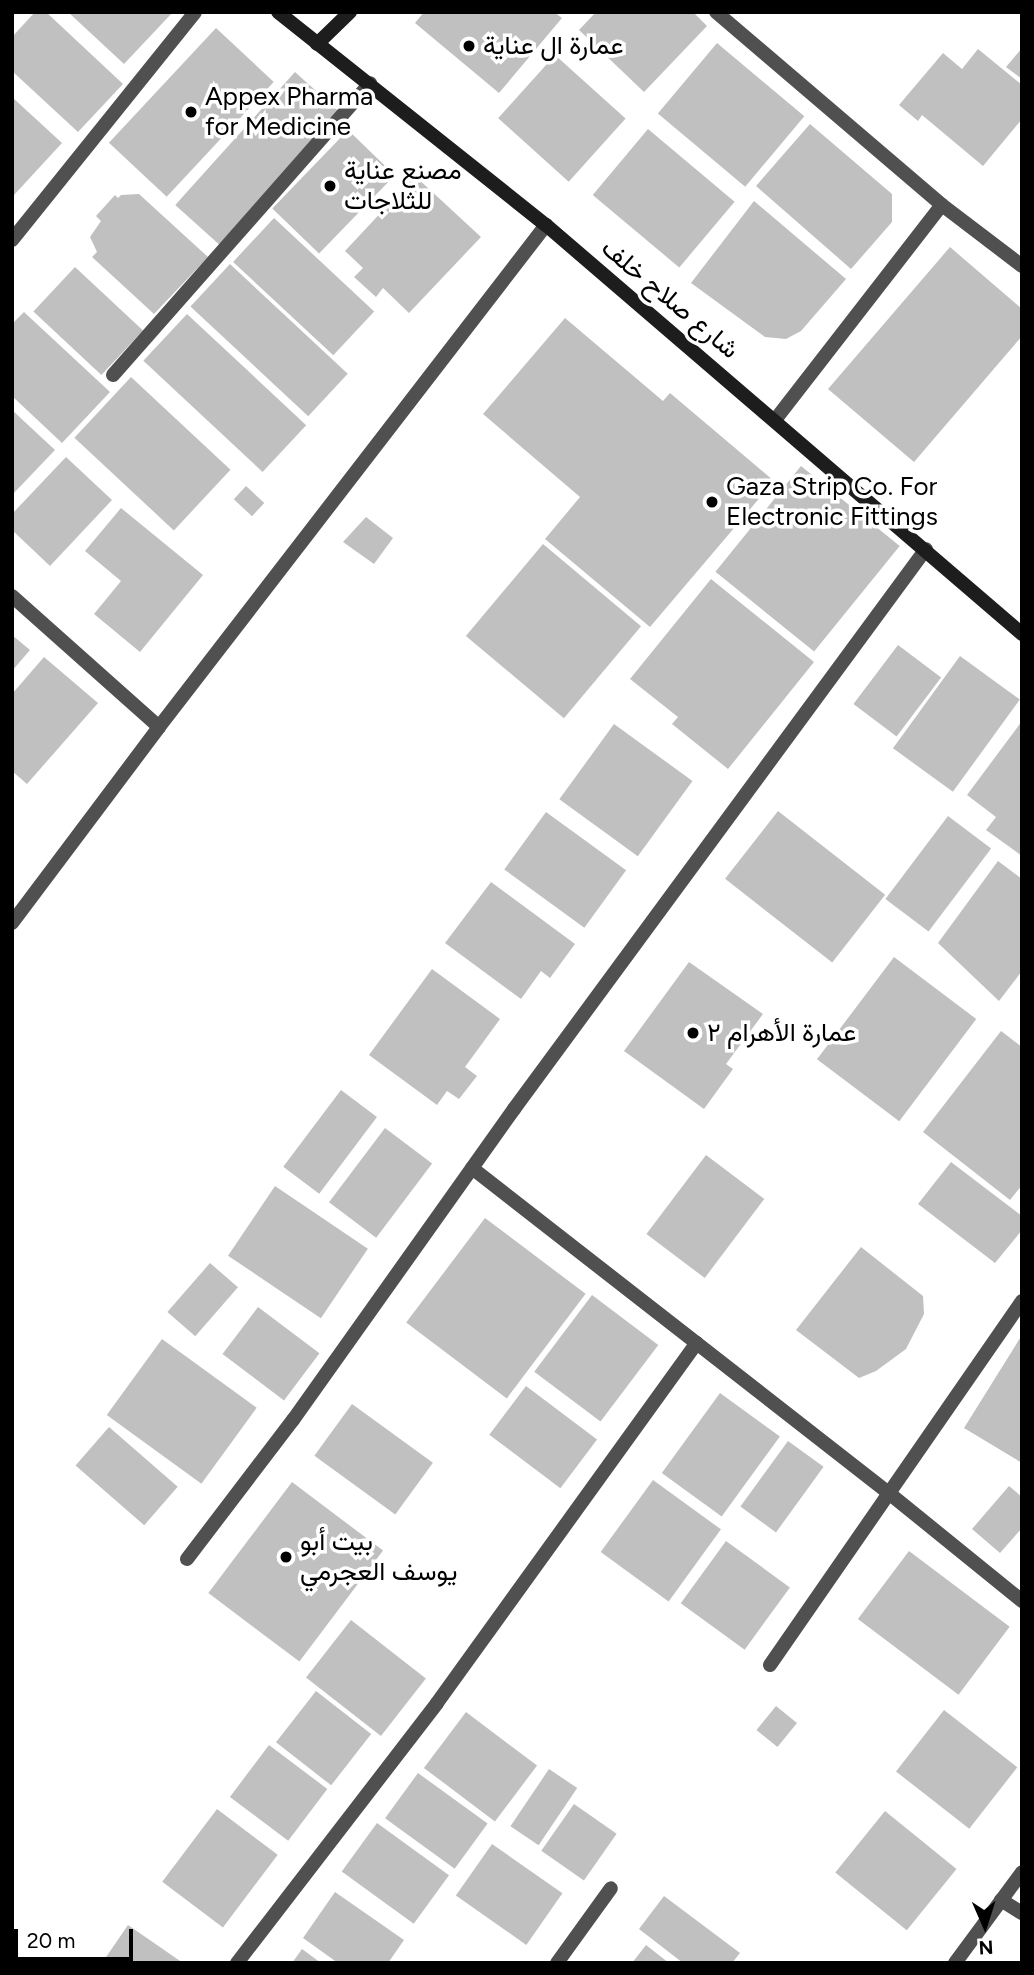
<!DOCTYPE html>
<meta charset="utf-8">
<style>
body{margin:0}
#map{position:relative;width:1034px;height:1975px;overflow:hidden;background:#fff;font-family:Figtree,Vazirmatn,sans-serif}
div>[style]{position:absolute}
.building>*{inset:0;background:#c0c0c0;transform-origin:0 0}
.service>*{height:14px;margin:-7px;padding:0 7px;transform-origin:7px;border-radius:7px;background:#505050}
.minor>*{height:14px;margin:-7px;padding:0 7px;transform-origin:7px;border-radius:7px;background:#505050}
.secondary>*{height:14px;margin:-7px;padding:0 7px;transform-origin:7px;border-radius:7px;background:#1d1d1d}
.dots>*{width:19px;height:19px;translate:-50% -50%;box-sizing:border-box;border:4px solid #fff;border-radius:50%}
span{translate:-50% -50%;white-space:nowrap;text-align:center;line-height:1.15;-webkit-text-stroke:7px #fff;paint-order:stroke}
.poi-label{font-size:26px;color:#000}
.left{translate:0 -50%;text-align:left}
.street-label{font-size:26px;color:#000}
.frame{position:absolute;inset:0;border:14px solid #000;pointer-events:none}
.north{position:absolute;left:950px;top:1891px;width:70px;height:70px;-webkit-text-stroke:5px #fff;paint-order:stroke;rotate:177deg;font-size:19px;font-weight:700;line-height:28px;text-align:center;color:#000}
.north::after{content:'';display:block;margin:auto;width:24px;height:32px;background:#000;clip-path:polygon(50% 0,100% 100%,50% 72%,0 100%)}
.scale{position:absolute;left:14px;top:1929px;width:119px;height:32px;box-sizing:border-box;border:4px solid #000;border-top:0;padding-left:9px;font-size:21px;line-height:24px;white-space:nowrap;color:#000;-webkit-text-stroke:5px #fff;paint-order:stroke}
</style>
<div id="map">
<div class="building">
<i style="clip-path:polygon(35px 12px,46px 12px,123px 84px,78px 132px,12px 71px,12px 37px)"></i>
<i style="clip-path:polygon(68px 12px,173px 12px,124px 64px)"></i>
<i style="clip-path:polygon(424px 12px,554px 12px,562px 18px,499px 93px,415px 23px)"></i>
<i style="clip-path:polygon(596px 12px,693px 12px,707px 26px,644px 92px,579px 30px)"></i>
<i style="left:216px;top:28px;width:79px;height:157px;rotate:43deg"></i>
<i style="left:717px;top:43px;width:114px;height:92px;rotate:40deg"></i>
<i style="clip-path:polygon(1022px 48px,1022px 79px,1006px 67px)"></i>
<i style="clip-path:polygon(978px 49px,1022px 85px,1022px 119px,983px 166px,922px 115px,918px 121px,899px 105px,943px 53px,962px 69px)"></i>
<i style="left:555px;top:55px;width:95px;height:85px;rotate:42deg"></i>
<i style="left:295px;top:72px;width:61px;height:179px;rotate:42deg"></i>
<i style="clip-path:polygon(12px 97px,62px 143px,14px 195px,12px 193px)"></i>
<i style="clip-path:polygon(810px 124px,892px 194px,892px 222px,851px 269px,756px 186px)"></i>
<i style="left:648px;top:129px;width:113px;height:86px;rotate:40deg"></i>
<i style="left:348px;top:130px;width:65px;height:109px;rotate:44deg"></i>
<i style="clip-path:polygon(415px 176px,481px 237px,409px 313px,383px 288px,376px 297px,354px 277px,363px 268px,345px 251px)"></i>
<i style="clip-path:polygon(139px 194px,208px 257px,154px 314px,92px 257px,97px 252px,90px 237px,101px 221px,96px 216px,115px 195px,118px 198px,121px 195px)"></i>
<i style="clip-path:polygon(754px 201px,846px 279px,801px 331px,786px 339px,765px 337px,691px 283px)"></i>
<i style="left:274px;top:218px;width:137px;height:60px;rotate:43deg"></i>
<i style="clip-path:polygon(950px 247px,1022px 309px,1022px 336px,914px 462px,828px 389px)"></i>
<i style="left:230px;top:264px;width:161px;height:58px;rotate:43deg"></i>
<i style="left:75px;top:267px;width:93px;height:61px;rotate:43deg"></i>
<i style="clip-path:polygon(24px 312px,110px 392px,62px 443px,12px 396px,12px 324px)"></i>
<i style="left:187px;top:314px;width:163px;height:64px;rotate:43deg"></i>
<i style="clip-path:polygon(565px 318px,663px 401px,670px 393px,774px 481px,650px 627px,545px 539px,580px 497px,483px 414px)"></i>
<i style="left:131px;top:377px;width:136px;height:83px;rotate:43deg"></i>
<i style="clip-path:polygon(12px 410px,55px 450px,12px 495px)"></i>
<i style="clip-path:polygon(66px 457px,112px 500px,50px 566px,12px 530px,12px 514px)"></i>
<i style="left:801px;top:466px;width:127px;height:136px;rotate:39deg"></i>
<i style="left:246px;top:486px;width:25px;height:18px;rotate:43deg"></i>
<i style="clip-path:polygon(121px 508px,203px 575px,140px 652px,94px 614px,121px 581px,85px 551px)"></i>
<i style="clip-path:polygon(366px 517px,393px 538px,374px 564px,343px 542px)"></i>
<i style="left:543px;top:544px;width:128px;height:120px;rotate:40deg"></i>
<i style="clip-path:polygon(711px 579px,814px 662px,728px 769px,672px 724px,678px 717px,630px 679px)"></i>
<i style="clip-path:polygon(12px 635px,30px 650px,12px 671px)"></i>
<i style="left:898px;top:645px;width:54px;height:74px;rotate:37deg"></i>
<i style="left:960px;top:656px;width:74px;height:114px;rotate:36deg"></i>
<i style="clip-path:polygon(44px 657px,98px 703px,27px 784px,12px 771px,12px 694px)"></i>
<i style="clip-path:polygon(1022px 721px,1022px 856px,986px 830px,996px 817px,967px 795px)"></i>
<i style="left:614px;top:724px;width:97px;height:93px;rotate:36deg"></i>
<i style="left:778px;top:811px;width:136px;height:86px;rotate:38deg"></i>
<i style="left:546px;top:812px;width:99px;height:71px;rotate:36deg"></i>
<i style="left:948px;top:816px;width:54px;height:104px;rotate:37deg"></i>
<i style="clip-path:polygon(998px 861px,1022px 879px,1022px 971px,999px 1001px,938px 943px)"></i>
<i style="clip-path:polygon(491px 882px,575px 944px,550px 978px,541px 971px,521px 999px,445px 943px)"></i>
<i style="left:894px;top:957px;width:103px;height:128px;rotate:37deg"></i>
<i style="clip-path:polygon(689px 962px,763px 1014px,726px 1064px,733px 1069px,704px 1109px,624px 1051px)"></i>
<i style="clip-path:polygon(432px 969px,500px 1019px,465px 1067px,477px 1076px,459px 1099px,447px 1091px,437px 1105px,369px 1055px)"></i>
<i style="clip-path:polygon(1001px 1031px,1022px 1047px,1022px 1185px,1010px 1200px,923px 1132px)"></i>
<i style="left:341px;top:1090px;width:45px;height:96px;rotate:37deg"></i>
<i style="left:385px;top:1128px;width:59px;height:93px;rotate:37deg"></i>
<i style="left:706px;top:1155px;width:73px;height:99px;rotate:37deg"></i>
<i style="clip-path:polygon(951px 1162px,1022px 1216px,1022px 1230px,995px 1263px,918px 1204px)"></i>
<i style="left:275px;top:1186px;width:112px;height:84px;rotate:34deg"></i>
<i style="left:485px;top:1218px;width:126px;height:131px;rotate:37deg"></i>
<i style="clip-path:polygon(861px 1247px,923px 1296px,924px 1314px,906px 1349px,876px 1371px,859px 1378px,796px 1330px)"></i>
<i style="left:210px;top:1263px;width:37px;height:65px;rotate:41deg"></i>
<i style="left:592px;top:1295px;width:83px;height:96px;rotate:37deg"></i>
<i style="left:258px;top:1307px;width:77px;height:59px;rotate:37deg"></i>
<i style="clip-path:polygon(1022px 1335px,1022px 1463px,964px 1428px)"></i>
<i style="left:162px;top:1339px;width:117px;height:94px;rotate:36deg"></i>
<i style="left:526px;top:1386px;width:89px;height:61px;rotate:37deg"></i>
<i style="left:720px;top:1393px;width:74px;height:99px;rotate:36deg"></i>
<i style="left:352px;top:1404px;width:100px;height:64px;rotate:36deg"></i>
<i style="left:109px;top:1427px;width:91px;height:51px;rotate:41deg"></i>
<i style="left:788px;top:1441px;width:44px;height:81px;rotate:36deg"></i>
<i style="left:653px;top:1480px;width:84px;height:89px;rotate:36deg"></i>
<i style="left:292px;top:1482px;width:114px;height:139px;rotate:37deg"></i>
<i style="clip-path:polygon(1009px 1486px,1022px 1497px,1022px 1528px,1000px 1553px,972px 1529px)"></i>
<i style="left:726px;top:1541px;width:79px;height:77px;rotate:36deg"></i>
<i style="left:909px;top:1551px;width:126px;height:85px;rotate:37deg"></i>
<i style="left:351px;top:1620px;width:95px;height:73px;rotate:38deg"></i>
<i style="left:316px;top:1691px;width:70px;height:65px;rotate:38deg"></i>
<i style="left:776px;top:1706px;width:27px;height:31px;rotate:39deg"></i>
<i style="left:944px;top:1710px;width:93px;height:78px;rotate:38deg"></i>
<i style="left:466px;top:1712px;width:89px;height:70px;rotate:37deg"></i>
<i style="left:269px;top:1745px;width:73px;height:65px;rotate:37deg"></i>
<i style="left:549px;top:1769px;width:34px;height:69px;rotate:34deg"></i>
<i style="left:418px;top:1773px;width:86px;height:56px;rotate:36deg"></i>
<i style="left:574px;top:1804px;width:52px;height:57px;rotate:35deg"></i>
<i style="left:217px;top:1809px;width:76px;height:91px;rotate:37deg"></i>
<i style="left:885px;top:1811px;width:92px;height:79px;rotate:39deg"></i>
<i style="left:377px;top:1823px;width:89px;height:60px;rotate:36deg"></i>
<i style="left:492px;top:1844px;width:86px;height:63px;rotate:35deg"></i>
<i style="clip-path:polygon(335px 1892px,404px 1940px,388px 1963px,338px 1963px,303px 1938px)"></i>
<i style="clip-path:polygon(664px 1896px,740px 1953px,732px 1963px,683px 1963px,639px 1929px)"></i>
<i style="clip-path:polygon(128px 1925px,183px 1963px,102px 1963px)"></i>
<i style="clip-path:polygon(646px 1945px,669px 1963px,632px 1963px)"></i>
<i style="clip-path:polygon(302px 1949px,321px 1963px,292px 1963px)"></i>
</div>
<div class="service">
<i style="left:1001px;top:1900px;width:25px;rotate:32deg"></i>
</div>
<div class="minor">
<i style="left:716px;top:12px;width:297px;rotate:40.5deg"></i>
<i style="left:942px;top:205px;width:101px;rotate:37.3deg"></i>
<i style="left:12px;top:240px;width:292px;rotate:-51.2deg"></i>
<i style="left:113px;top:375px;width:389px;rotate:-48.6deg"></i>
<i style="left:775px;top:420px;width:272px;rotate:-52.2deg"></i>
<i style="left:12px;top:596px;width:197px;rotate:41.7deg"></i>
<i style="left:12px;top:923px;width:245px;rotate:-53.1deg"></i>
<i style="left:159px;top:727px;width:634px;rotate:-52.37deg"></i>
<i style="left:472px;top:1168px;width:530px;rotate:37.95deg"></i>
<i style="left:890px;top:1494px;width:170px;rotate:39deg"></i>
<i style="left:187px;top:1559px;width:175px;rotate:-52.7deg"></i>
<i style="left:293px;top:1420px;width:382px;rotate:-54.6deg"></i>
<i style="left:514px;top:1109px;width:695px;rotate:-53.66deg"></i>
<i style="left:770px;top:1665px;width:443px;rotate:-55.3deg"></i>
<i style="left:237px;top:1963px;width:328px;rotate:-52.4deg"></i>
<i style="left:437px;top:1703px;width:444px;rotate:-54.2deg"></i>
<i style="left:557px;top:1963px;width:92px;rotate:-54.2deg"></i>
<i style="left:955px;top:1963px;width:113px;rotate:-53.6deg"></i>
</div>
<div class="secondary">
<i style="left:278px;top:12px;width:342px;rotate:38.5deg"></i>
<i style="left:546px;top:225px;width:628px;rotate:40.67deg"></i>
<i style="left:317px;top:44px;width:46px;rotate:-44.1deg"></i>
</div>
<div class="dots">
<i style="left:469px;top:46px;background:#000"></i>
<i style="left:191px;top:112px;background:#000"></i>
<i style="left:330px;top:186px;background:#000"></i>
<i style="left:712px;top:502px;background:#000"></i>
<i style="left:693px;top:1033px;background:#000"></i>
<i style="left:286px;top:1557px;background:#000"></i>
</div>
<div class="poi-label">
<span class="left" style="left:483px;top:46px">عمارة ال عناية</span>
<span class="left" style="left:205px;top:112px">Appex Pharma<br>for Medicine</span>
<span class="left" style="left:344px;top:186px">مصنع عناية<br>للثلاجات</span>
<span class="left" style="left:726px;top:502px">Gaza Strip Co. For<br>Electronic Fittings</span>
<span class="left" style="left:707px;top:1033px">عمارة الأهرام ٢</span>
<span class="left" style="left:300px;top:1557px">بيت أبو<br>يوسف العجرمي</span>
</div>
<div class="street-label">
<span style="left:670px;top:299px;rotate:40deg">شارع صلاح خلف</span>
</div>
<div class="frame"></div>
<div class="north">N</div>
<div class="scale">20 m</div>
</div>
